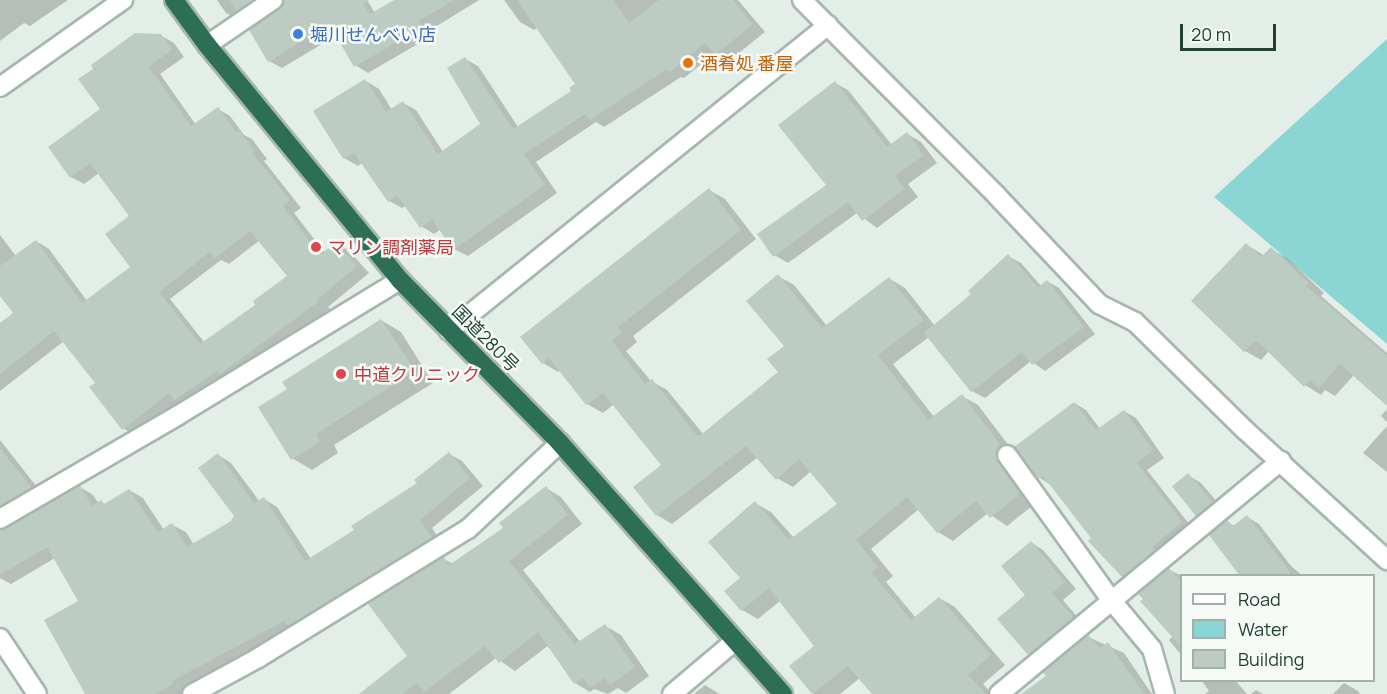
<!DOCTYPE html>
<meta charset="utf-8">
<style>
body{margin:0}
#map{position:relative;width:1387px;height:694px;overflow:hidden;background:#e4eee8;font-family:Manrope,"Noto Sans JP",sans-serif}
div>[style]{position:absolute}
.water>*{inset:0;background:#8bd5d4}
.shadow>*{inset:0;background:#0003}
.building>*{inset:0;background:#bcccc3;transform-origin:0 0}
.roads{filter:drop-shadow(2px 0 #a6b7ae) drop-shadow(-2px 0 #a6b7ae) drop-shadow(0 2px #a6b7ae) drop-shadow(0 -2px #a6b7ae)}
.lane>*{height:18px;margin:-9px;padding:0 9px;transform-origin:9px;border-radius:9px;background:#fff}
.street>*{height:18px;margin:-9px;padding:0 9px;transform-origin:9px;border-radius:9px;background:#fff}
.secondary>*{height:18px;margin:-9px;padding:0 9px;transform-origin:9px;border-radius:9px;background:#fff}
.highway>*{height:18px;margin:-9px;padding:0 9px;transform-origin:9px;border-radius:9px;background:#2d6e56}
.dots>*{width:16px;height:16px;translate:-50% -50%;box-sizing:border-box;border:3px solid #f5faf7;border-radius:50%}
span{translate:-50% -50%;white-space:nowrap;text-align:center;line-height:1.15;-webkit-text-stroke:5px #f5faf7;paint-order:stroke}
.shop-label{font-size:18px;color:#366cbe}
.left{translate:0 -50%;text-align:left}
.food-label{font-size:18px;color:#c56008}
.health-label{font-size:18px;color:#be3a42}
.street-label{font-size:18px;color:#224134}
.legend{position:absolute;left:1180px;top:574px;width:195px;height:108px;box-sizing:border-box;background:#f5faf7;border:2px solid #a1b0a9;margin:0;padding:8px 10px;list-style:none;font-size:18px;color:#224134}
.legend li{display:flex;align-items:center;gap:12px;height:30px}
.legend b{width:30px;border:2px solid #a1b0a9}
.scale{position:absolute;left:1180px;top:24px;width:96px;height:27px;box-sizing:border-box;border:3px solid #224134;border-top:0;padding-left:8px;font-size:18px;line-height:21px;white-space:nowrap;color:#224134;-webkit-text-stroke:4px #f5faf7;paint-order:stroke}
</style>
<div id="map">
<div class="water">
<i style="clip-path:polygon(1387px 39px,1387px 344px,1214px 197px)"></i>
</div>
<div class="shadow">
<i style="clip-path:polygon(0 0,68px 0,30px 26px,24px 23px,0 41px)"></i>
<i style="clip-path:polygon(217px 0,277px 0,240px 20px,226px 13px)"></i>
<i style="clip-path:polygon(285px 0,367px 0,375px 13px,397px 0,479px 0,432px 29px,435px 34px,368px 73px,355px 65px,337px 35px,282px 68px,269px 61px)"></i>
<i style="clip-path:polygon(504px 0,738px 0,765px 32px,729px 61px,715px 53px,684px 78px,681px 77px,604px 127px,596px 122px,536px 162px,557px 193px,468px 256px,454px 249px,441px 229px,434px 234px,421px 226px,406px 206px,402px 208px,389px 201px,362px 163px,358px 166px,344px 158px,366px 81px,379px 89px,392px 110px,403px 103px,416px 110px,443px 152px,482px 125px,465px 59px,478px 66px,518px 127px,573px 92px,577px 84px,538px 27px,534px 30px,520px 22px)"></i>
<i style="clip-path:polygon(evenodd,160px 35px,174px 43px,184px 57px,160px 74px,196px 125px,218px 109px,230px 116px,244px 135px,252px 139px,267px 159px,264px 161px,301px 208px,294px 213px,325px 253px,336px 243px,349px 251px,369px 273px,328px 307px,330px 309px,233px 381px,187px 406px,179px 402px,136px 436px,123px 428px,97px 383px,64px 341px,0 391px,0 325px,15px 313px,0 293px,0 235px,16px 256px,36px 241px,49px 249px,87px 301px,132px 267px,131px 216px,99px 173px,84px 184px,71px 177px,102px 109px,160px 35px,260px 240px,289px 277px,258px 305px,205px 343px,170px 299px,221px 260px,229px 264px,260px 240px)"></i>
<i style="clip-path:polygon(835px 83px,848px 90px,892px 145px,907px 134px,921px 142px,937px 163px,908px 184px,918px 197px,877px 228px,857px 213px,788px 263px,774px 255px,828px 186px)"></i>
<i style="clip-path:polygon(709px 190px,725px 199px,756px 239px,633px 336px,637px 342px,626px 351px,651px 381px,667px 390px,704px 435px,780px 373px,786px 346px,778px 276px,794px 285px,827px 326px,890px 279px,905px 288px,935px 326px,973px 294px,1008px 256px,1021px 263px,1041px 286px,1047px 281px,1059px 288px,1095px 334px,1045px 371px,1031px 361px,985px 398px,972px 391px,929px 337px,893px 364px,934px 417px,962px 396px,978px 405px,1016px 455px,1036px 503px,1007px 526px,988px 513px,953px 541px,938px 532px,919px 509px,871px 549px,893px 576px,886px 582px,916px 618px,939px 598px,955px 607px,1005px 665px,983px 684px,992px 694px,874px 694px,860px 678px,840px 694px,814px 694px,791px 667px,816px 646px,780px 601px,758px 619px,742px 610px,742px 578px,755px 503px,771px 512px,794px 538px,839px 504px,811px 471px,793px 487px,777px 478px,758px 457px,672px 524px,657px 515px,663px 466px,614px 404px,603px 413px,587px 404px,561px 370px,558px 372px,543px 363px)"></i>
<i style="clip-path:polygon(1247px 245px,1265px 256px,1271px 249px,1287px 258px,1324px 293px,1321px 296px,1387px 353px,1387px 404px,1354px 375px,1335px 396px,1325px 390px,1321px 395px,1305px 385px,1269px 351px,1261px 360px,1245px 351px)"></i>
<i style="clip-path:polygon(381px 320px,401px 332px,433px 383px,334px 445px,338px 453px,312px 470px,292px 458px,289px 390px)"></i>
<i style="clip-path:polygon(1074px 403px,1086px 410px,1100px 429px,1124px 411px,1136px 418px,1164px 458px,1147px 470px,1193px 529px,1135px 583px,1123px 576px,1091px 541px,1093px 539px,1051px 485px,1040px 478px,1016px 447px)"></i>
<i style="clip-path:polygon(1387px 409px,1387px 422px,1381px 416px)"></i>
<i style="clip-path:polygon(1387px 426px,1387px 472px,1363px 453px)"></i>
<i style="clip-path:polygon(0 440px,44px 496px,4px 520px,3px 530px,80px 487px,93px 495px,99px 504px,101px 502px,107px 505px,129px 490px,143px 498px,164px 530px,172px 525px,186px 532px,194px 545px,232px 522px,236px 516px,218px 455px,231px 463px,260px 502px,264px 499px,277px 507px,311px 559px,356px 530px,419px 484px,449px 454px,462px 461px,483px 486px,432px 528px,444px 546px,184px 689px,186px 691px,181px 694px,87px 694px,80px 602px,55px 558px,11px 584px,0 578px)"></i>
<i style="clip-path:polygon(1188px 475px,1201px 483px,1225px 511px,1209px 524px,1196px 516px,1173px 487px)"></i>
<i style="clip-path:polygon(546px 488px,561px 497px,582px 524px,523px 570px,581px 643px,605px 626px,621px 635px,649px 676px,626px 693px,618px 688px,608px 694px,594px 689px,590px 692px,575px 683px,549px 645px,515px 671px,496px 658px,449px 694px,373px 694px,409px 657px,444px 559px,453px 564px,505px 528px)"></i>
<i style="clip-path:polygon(1247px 517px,1259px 524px,1291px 566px,1303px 576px,1242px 576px,1227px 522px,1235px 526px)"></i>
<i style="clip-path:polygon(1032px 543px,1043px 550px,1076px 589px,1063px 600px,1084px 625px,1041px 661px,1029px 654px,999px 619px,1027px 595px)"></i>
<i style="clip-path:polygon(1170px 570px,1182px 576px,1182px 656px,1169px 640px,1173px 636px)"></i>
<i style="clip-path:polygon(1088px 637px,1124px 653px,1152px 694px,1023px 694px,1048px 676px)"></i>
<i style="clip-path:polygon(1201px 680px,1235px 680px,1247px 694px,1205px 694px,1209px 691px)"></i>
<i style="clip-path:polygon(1344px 683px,1358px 691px,1360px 694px,1333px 694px)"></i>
<i style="clip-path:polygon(705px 685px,718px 693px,719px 694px,694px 694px)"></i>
<i style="clip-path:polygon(1256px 690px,1263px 694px,1251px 694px)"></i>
</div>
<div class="building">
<i style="clip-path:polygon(230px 0,253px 0,237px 11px)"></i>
<i style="clip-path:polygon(284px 0,369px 0,363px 4px,370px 14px,394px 0,454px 0,419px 21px,423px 27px,354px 67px,329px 24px,268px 62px,249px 30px,279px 9px)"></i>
<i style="clip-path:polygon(517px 0,613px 0,629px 23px,659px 0,733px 0,753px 24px,715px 55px,705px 43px,670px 72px,667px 69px,590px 120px,585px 114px,524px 154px,545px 185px,453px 250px,432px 219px,420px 228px,397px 195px,388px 202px,354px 153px,343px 159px,313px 111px,365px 79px,386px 112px,403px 101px,438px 154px,480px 124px,447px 68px,465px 57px,513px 129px,571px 91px,569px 88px,575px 84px)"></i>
<i style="clip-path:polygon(evenodd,135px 33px,161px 34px,172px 49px,149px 67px,191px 126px,218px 107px,236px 132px,239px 130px,255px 151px,252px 153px,290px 200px,283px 206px,320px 255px,336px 242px,357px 266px,317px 300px,318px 302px,220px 374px,217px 371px,174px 400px,169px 393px,122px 430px,89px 387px,95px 383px,54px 331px,0 374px,0 323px,13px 313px,0 296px,0 266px,36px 240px,82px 303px,130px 267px,105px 234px,129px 216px,90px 163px,70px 178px,48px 147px,100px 109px,78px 79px,93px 69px,91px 65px,135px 33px,250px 231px,287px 276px,253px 301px,255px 305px,200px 344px,159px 292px,210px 252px,215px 258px,250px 231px)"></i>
<i style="clip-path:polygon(835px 81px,887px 147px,907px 132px,924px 155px,895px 176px,905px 189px,862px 221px,848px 202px,773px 257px,757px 234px,826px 185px,778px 125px)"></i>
<i style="clip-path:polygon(709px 188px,741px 230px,618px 327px,622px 333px,612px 341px,645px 384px,652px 379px,698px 437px,778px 372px,767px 359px,784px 346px,746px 301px,778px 274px,822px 328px,889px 277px,924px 320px,878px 355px,928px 420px,962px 394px,1001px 446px,997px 451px,998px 461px,1021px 493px,990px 518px,976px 501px,937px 533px,907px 497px,856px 540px,878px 567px,871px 572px,911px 620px,939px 597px,991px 655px,968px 675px,986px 694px,872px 694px,848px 666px,812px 694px,789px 666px,814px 646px,769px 588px,741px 611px,724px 591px,740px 578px,708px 542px,755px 501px,789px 540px,837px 504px,799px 459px,776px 480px,746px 446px,656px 516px,633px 487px,661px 465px,603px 393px,586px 405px,549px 358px,542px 364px,520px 337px)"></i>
<i style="clip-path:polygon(1246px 243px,1261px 257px,1271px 247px,1309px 283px,1306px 286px,1387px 356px,1387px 406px,1340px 364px,1319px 388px,1310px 380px,1304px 387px,1256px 340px,1244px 352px,1191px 301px)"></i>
<i style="clip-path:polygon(1008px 254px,1038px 287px,1047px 280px,1084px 327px,1032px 365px,1022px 352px,971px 392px,924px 333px,971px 294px,968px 291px)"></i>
<i style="clip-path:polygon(381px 319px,415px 371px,316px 434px,320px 442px,291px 460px,258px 407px,287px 389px,282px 382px)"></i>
<i style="clip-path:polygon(1074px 402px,1096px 430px,1124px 410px,1153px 450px,1137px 463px,1182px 522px,1152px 547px,1155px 550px,1122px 577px,1088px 541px,1091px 538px,1043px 476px,1038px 479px,1014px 447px)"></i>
<i style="clip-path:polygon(0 448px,32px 488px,0 506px)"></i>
<i style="clip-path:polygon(449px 452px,470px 478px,420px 520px,432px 538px,288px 626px,284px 621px,172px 681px,173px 684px,155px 694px,85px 694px,44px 620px,78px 601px,47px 547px,0 575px,0 530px,80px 485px,92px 506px,101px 500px,104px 504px,129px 489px,158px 532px,172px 523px,187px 547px,231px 521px,234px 516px,198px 468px,218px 453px,254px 503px,264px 497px,305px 561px,354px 530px,351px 526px,417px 483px,414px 480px)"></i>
<i style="left:1188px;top:473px;width:39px;height:21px;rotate:50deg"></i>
<i style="clip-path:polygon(546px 486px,568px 515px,509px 561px,575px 644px,605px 624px,635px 667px,610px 685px,605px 678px,590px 688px,583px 678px,574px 684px,538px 632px,499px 663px,485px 646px,424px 692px,417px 683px,402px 694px,359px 694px,407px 656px,368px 604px,444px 557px,449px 565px,503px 528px,499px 523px)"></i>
<i style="clip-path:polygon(1247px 515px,1293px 576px,1240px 576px,1209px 535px,1227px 520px,1233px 526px)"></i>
<i style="clip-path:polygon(1031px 541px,1065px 582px,1052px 593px,1074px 618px,1028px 655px,997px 619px,1025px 595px,1001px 566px)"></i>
<i style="clip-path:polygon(1169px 568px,1182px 582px,1182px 648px,1140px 601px,1143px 599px,1138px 594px)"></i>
<i style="clip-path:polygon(1088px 635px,1100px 648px,1108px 642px,1144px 694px,1021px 694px,1046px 676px,1043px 672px)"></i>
</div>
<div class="roads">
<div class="lane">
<i style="left:802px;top:0;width:276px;rotate:45.1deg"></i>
<i style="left:997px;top:196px;width:149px;rotate:46.6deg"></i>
<i style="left:1099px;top:304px;width:40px;rotate:26.6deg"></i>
<i style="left:1135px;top:322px;width:154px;rotate:44.5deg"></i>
<i style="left:1245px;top:430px;width:193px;rotate:42.5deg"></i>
<i style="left:1007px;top:455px;width:180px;rotate:54.3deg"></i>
<i style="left:1112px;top:601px;width:62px;rotate:50.2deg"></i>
<i style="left:1152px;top:649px;width:47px;rotate:73.9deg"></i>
<i style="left:192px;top:694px;width:75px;rotate:-28.6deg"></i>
<i style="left:258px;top:658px;width:246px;rotate:-31.6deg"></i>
<i style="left:468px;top:529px;width:126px;rotate:-43.1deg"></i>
</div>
<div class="street">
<i style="left:207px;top:45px;width:80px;rotate:-34.3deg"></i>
<i style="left:449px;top:331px;width:487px;rotate:-38.9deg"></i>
<i style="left:0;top:519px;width:205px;rotate:-30.2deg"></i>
<i style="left:177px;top:416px;width:261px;rotate:-31.4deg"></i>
<i style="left:0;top:638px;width:67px;rotate:56.5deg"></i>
<i style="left:672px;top:694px;width:82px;rotate:-40.1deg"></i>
<i style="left:999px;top:694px;width:366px;rotate:-39.6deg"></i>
</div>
<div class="secondary">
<i style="left:0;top:87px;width:151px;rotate:-35.3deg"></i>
</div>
<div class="highway">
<i style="left:174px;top:0;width:56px;rotate:53.7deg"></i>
<i style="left:207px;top:45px;width:304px;rotate:50.6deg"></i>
<i style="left:400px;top:280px;width:228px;rotate:45.5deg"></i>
<i style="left:560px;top:443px;width:336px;rotate:48.4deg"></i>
</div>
</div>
<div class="dots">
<i style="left:298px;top:34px;background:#3f7fe0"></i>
<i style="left:688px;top:63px;background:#e8710a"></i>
<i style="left:316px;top:247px;background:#e0444e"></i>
<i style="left:341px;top:374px;background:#e0444e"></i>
</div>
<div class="shop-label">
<span class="left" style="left:310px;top:34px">堀川せんべい店</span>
</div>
<div class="food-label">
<span class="left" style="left:700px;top:63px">酒肴処 番屋</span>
</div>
<div class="health-label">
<span class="left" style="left:328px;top:247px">マリン調剤薬局</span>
<span class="left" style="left:354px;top:374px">中道クリニック</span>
</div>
<div class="street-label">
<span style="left:486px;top:338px;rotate:45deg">国道280号</span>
</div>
<ul class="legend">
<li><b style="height:8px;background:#fff"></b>Road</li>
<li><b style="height:16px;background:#8bd5d4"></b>Water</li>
<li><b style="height:16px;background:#bcccc3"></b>Building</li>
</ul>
<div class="scale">20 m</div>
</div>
